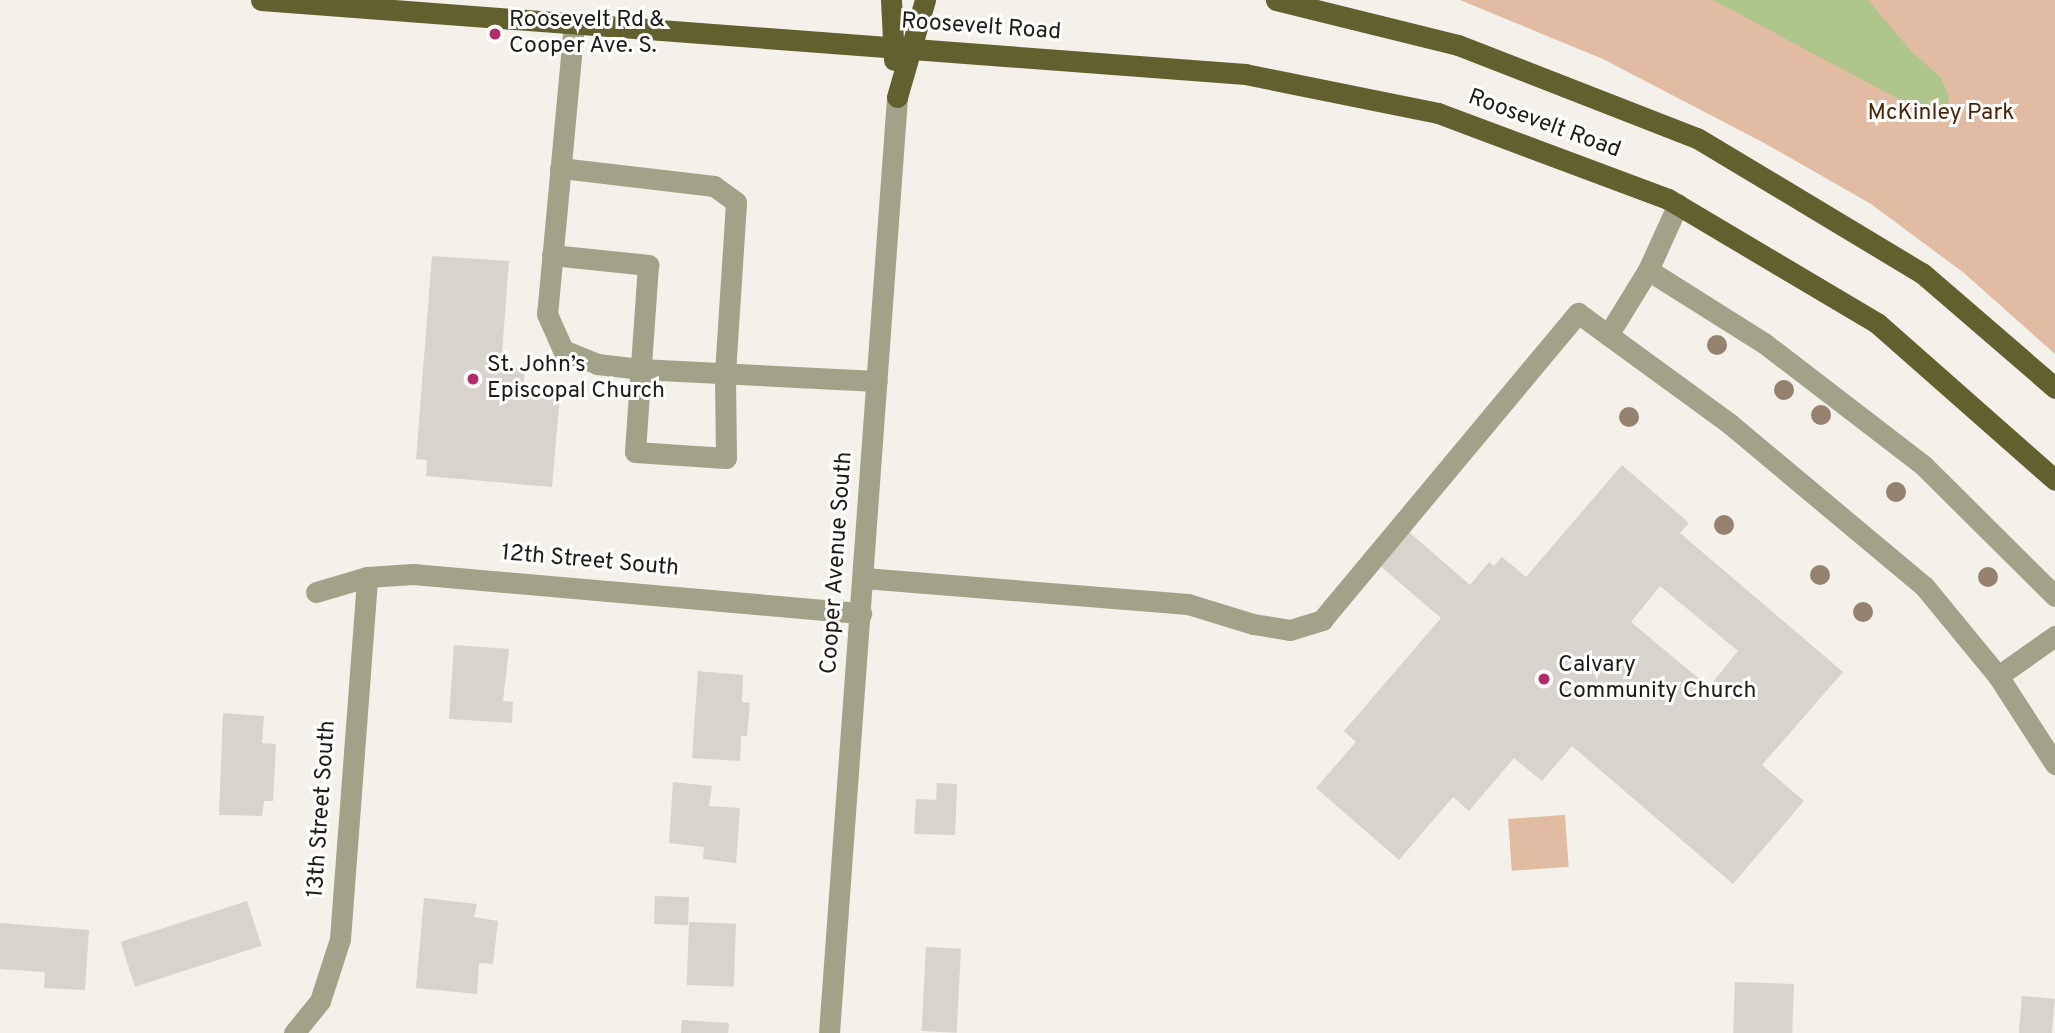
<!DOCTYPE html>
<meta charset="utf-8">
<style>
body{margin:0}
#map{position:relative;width:2055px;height:1033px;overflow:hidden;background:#f3f1ea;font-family:Overpass,sans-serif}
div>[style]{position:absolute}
.green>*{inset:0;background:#e2bba3;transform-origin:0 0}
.water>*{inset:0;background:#aec58b}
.building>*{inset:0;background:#d8d3cd;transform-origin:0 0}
.minor>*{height:21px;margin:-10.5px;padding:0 10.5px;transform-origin:10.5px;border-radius:10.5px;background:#a2a288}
.major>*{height:21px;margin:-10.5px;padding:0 10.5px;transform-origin:10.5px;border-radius:10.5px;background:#62602f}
.trees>*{width:20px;height:20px;margin:-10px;border-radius:50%;background:#96806e}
.dots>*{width:19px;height:19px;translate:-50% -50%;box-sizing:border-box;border:4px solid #fffefd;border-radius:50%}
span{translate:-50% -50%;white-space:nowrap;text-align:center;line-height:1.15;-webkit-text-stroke:6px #fffefd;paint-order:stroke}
.poi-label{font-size:23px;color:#1d1c19}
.left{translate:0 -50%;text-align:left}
.street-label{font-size:23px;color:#1d1c19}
.park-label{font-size:23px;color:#492409}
</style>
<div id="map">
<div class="green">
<i style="clip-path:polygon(1460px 0,2055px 0,2055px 354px,1964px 273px,1871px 204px,1766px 144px,1603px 59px)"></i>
<i style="left:1565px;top:815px;width:52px;height:57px;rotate:86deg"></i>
</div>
<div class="water">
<i style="clip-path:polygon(1713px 0,1868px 0,1911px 51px,1941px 78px,1949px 97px,1946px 111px,1931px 113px,1904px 102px)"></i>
</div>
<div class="building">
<i style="clip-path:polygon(432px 256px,509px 261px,501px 365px,525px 367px,523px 392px,560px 395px,552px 487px,426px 476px,427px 460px,416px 459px)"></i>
<i style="clip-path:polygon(evenodd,1622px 465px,1689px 523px,1680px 533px,1843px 672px,1762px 765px,1804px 801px,1733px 884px,1572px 746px,1542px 781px,1514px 758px,1469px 811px,1453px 797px,1399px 860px,1316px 788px,1356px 742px,1344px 731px,1441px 618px,1379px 565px,1408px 531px,1470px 585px,1489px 562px,1494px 566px,1502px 557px,1526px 577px,1622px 465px,1660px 586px,1738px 651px,1709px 687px,1631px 622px,1660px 586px)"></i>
<i style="clip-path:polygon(454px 645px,509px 649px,503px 701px,513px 702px,512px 723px,449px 719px)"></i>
<i style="clip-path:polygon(698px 671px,743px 675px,742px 702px,750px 703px,747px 736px,741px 736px,740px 761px,692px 758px)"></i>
<i style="clip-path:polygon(223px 713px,264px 716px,262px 743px,276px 744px,273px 801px,264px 801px,262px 816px,219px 815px)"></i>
<i style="clip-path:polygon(673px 782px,712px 786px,709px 806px,740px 808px,736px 863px,703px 859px,704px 847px,669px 843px)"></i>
<i style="clip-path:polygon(937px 783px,957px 784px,955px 835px,914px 834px,916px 799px,936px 800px)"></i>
<i style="left:655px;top:896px;width:34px;height:28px;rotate:2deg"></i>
<i style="clip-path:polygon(424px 898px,477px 904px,474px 917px,498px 921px,493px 964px,479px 963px,477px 994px,416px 988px)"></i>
<i style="left:247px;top:901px;width:47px;height:133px;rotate:72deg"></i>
<i style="left:689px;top:922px;width:47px;height:63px;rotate:2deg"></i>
<i style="clip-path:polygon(0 923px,89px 930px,85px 990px,44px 988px,45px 972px,0 969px)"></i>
<i style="left:926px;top:947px;width:35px;height:84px;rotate:3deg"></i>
<i style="left:1735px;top:982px;width:59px;height:51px;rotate:2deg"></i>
<i style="left:2022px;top:996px;width:33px;height:37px;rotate:5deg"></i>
<i style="clip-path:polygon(682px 1020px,729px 1023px,728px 1033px,681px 1033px)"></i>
</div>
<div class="minor">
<i style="left:574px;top:24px;width:291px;rotate:95.3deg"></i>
<i style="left:547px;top:314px;width:39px;rotate:66deg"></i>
<i style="left:563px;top:350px;width:37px;rotate:22deg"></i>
<i style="left:597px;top:364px;width:43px;rotate:6.6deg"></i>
<i style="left:640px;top:369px;width:237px;rotate:2.9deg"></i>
<i style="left:1678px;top:204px;width:72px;rotate:114.4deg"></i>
<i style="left:1648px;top:270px;width:137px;rotate:32.2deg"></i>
<i style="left:1764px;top:343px;width:200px;rotate:37.5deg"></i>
<i style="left:1923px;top:465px;width:186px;rotate:44.8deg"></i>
<i style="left:552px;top:255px;width:97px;rotate:5.9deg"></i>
<i style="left:648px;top:265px;width:187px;rotate:94deg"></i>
<i style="left:635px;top:452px;width:91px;rotate:3.8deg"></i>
<i style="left:726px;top:458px;width:85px;rotate:-90.7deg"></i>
<i style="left:725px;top:373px;width:171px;rotate:-86.3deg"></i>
<i style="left:736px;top:202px;width:27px;rotate:-144deg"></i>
<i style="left:714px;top:186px;width:155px;rotate:-173.3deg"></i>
<i style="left:1608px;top:335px;width:76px;rotate:-58.4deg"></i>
<i style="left:864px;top:578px;width:325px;rotate:4.6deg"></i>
<i style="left:1188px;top:604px;width:68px;rotate:17.1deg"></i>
<i style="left:1253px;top:624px;width:37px;rotate:9deg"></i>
<i style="left:1290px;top:630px;width:34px;rotate:-17deg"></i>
<i style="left:1322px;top:620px;width:400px;rotate:-50.2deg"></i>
<i style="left:1578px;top:313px;width:188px;rotate:36.1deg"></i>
<i style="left:1730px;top:424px;width:253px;rotate:39.9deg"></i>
<i style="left:1924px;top:586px;width:117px;rotate:50.6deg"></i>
<i style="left:1998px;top:676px;width:105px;rotate:57.1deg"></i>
<i style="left:316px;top:592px;width:53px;rotate:-16.4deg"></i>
<i style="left:367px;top:577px;width:46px;rotate:-3.7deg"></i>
<i style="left:413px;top:574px;width:450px;rotate:5deg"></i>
<i style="left:1998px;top:676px;width:70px;rotate:-35.1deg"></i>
<i style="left:294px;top:1033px;width:41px;rotate:-50.9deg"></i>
<i style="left:320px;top:1001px;width:65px;rotate:-72.1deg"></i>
<i style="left:340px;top:939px;width:363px;rotate:-85.7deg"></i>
<i style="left:829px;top:1033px;width:938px;rotate:-85.84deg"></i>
</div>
<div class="major">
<i style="left:261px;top:0;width:987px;rotate:4.3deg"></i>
<i style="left:1245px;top:74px;width:197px;rotate:11.4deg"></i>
<i style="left:1438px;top:113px;width:246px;rotate:20.5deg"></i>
<i style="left:1668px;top:199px;width:243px;rotate:30.7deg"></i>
<i style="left:1877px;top:323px;width:237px;rotate:41.4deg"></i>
<i style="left:891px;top:0;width:60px;rotate:87.1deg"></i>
<i style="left:1276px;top:0;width:187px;rotate:13.9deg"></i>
<i style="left:1458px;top:45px;width:256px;rotate:21.3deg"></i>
<i style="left:1697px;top:138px;width:262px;rotate:31deg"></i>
<i style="left:1922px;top:273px;width:176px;rotate:40.8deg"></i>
<i style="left:897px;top:97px;width:101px;rotate:-73.9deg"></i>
</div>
<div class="trees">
<i style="left:1717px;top:345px"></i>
<i style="left:1784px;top:390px"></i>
<i style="left:1821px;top:415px"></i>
<i style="left:1629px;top:417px"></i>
<i style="left:1896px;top:492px"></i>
<i style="left:1724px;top:525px"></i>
<i style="left:1820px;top:575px"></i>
<i style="left:1988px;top:577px"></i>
<i style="left:1863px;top:612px"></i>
</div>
<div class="dots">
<i style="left:495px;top:34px;background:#b32a69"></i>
<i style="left:473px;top:379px;background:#b32a69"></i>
<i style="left:1544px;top:679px;background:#b32a69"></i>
</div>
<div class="poi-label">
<span class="left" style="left:509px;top:34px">Roosevelt Rd &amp;<br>Cooper Ave. S.</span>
<span class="left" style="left:487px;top:379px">St. John’s<br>Episcopal Church</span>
<span class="left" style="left:1558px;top:679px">Calvary<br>Community Church</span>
</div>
<div class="street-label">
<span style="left:981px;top:28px;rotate:4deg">Roosevelt Road</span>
<span style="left:1544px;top:125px;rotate:20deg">Roosevelt Road</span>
<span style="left:590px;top:562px;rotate:5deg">12th Street South</span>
<span style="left:838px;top:563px;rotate:-86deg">Cooper Avenue South</span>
<span style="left:323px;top:809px;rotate:-86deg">13th Street South</span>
</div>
<div class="park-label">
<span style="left:1941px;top:114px">McKinley Park</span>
</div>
</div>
